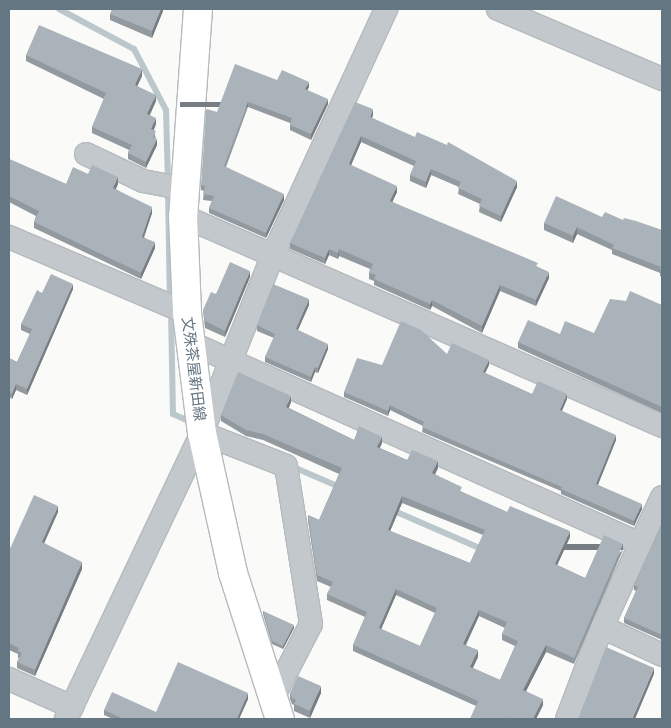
<!DOCTYPE html>
<meta charset="utf-8">
<style>
body{margin:0}
#map{position:relative;width:671px;height:728px;overflow:hidden;background:#fafaf8;font-family:"PT Sans","Noto Sans JP",sans-serif}
div>[style]{position:absolute}
.stream>*{height:6px;margin:-3px;padding:0 3px;transform-origin:3px;border-radius:3px;background:#bbc7cb}
.roads{filter:drop-shadow(1px 0 #b5babe) drop-shadow(-1px 0 #b5babe) drop-shadow(0 1px #b5babe) drop-shadow(0 -1px #b5babe)}
.minor>*{height:22px;margin:-11px;padding:0 11px;transform-origin:11px;border-radius:11px;background:#c3c8cc}
.major>*{height:28px;margin:-14px;padding:0 14px;transform-origin:14px;border-radius:14px;background:#fff}
.wall>*{inset:0;background:#929a9f}
.shaded-wall>*{inset:0;background:#777d82;transform-origin:0 0}
.building>*{inset:0;background:#aab3b9}
span{translate:-50% -50%;white-space:nowrap;text-align:center;line-height:1.15;-webkit-text-stroke:5px #fff;paint-order:stroke}
.street-label{font-size:15px;color:#657683}
.frame{position:absolute;inset:0;border:10px solid #657683;pointer-events:none}
</style>
<div id="map">
<div class="stream">
<i style="left:59px;top:9px;width:85px;rotate:28.1deg"></i>
<i style="left:134px;top:49px;width:69px;rotate:62.3deg"></i>
<i style="left:166px;top:110px;width:71px;rotate:88.4deg"></i>
<i style="left:168px;top:191px;width:110px;rotate:89deg"></i>
<i style="left:171px;top:311px;width:103px;rotate:88.9deg"></i>
<i style="left:173px;top:414px;width:22px;rotate:24deg"></i>
<i style="left:291px;top:466px;width:56px;rotate:23.3deg"></i>
<i style="left:392px;top:510px;width:100px;rotate:23.5deg"></i>
</div>
<div class="roads">
<div class="minor">
<i style="left:498px;top:9px;width:178px;rotate:23.1deg"></i>
<i style="left:86px;top:154px;width:63px;rotate:25.3deg"></i>
<i style="left:143px;top:181px;width:43px;rotate:10.8deg"></i>
<i style="left:183px;top:216px;width:523px;rotate:23.67deg"></i>
<i style="left:9px;top:237px;width:194px;rotate:23.1deg"></i>
<i style="left:191px;top:343px;width:491px;rotate:24.1deg"></i>
<i style="left:202px;top:433px;width:90px;rotate:21.4deg"></i>
<i style="left:286px;top:466px;width:160px;rotate:81deg"></i>
<i style="left:311px;top:624px;width:83px;rotate:117.2deg"></i>
<i style="left:602px;top:627px;width:66px;rotate:25deg"></i>
<i style="left:9px;top:679px;width:69px;rotate:24deg"></i>
<i style="left:66px;top:719px;width:317px;rotate:-64.6deg"></i>
<i style="left:202px;top:433px;width:192px;rotate:-68.3deg"></i>
<i style="left:273px;top:255px;width:271px;rotate:-65.3deg"></i>
<i style="left:567px;top:719px;width:98px;rotate:-69.2deg"></i>
<i style="left:602px;top:627px;width:143px;rotate:-65.2deg"></i>
</div>
<div class="major">
<i style="left:198px;top:9px;width:208px;rotate:94.1deg"></i>
<i style="left:183px;top:216px;width:97px;rotate:87.6deg"></i>
<i style="left:187px;top:313px;width:121px;rotate:82.9deg"></i>
<i style="left:202px;top:433px;width:143px;rotate:77.5deg"></i>
<i style="left:233px;top:573px;width:153px;rotate:72.2deg"></i>
</div>
</div>
<div class="wall">
<i style="clip-path:polygon(163px 9px,163px 11px,152px 38px,110px 20px,110px 14px)"></i>
<i style="clip-path:polygon(26px 55px,142px 76px,137px 86px,156px 101px,150px 115px,156px 124px,154px 130px,157px 145px,146px 168px,128px 159px,128px 153px,129px 150px,92px 133px,92px 127px,104px 99px,26px 61px)"></i>
<i style="clip-path:polygon(277px 80px,309px 87px,307px 90px,328px 104px,311px 140px,290px 130px,290px 123px,248px 107px,226px 167px,284px 200px,266px 238px,209px 213px,209px 208px,212px 201px,203px 200px,204px 191px,201px 190px,201px 185px,217px 112px)"></i>
<i style="clip-path:polygon(373px 115px,372px 118px,517px 187px,501px 222px,479px 212px,480px 204px,458px 194px,459px 187px,431px 175px,426px 188px,410px 181px,410px 175px,414px 166px,361px 142px,351px 165px,397px 192px,392px 202px,538px 267px,549px 278px,536px 306px,500px 291px,482px 333px,432px 306px,430px 310px,374px 285px,374px 281px,369px 279px,369px 273px,370px 269px,339px 256px,338px 259px,329px 255px,325px 264px,290px 249px,290px 243px)"></i>
<i style="clip-path:polygon(9px 159px,66px 184px,88px 174px,118px 184px,116px 189px,152px 213px,144px 237px,155px 248px,141px 279px,34px 228px,34px 222px,36px 216px,9px 202px)"></i>
<i style="clip-path:polygon(602px 217px,623px 220px,662px 230px,662px 228px,662px 277px,660px 276px,660px 273px,612px 254px,612px 250px,577px 234px,573px 243px,544px 230px,544px 223px)"></i>
<i style="clip-path:polygon(250px 277px,225px 337px,205px 328px,203px 310px,216px 294px)"></i>
<i style="clip-path:polygon(73px 289px,27px 395px,16px 390px,12px 399px,9px 397px,9px 358px,17px 362px,30px 334px,21px 330px,21px 324px,42px 293px)"></i>
<i style="clip-path:polygon(309px 305px,298px 330px,328px 349px,318px 373px,315px 372px,311px 382px,265px 362px,265px 357px,274px 338px,257px 331px,257px 325px)"></i>
<i style="clip-path:polygon(662px 305px,662px 413px,518px 348px,518px 342px,560px 334px,594px 333px)"></i>
<i style="clip-path:polygon(447px 354px,489px 365px,485px 373px,532px 394px,567px 399px,562px 411px,616px 440px,598px 485px,642px 509px,634px 526px,561px 494px,561px 491px,422px 432px,423px 426px,390px 410px,388px 416px,344px 397px,344px 392px,382px 365px)"></i>
<i style="clip-path:polygon(evenodd,291px 402px,289px 408px,354px 440px,382px 443px,380px 448px,407px 460px,438px 468px,435px 474px,462px 492px,507px 512px,570px 537px,557px 565px,585px 578px,623px 550px,574px 664px,546px 652px,526px 691px,543px 705px,536px 719px,470px 719px,476px 706px,353px 651px,353px 645px,365px 617px,327px 600px,327px 594px,331px 587px,317px 581px,308px 521px,308px 515px,319px 520px,339px 474px,263px 440px,246px 436px,221px 421px,221px 415px,291px 402px,402px 503px,483px 535px,470px 563px,390px 531px,402px 503px,291px 402px,396px 595px,435px 613px,420px 646px,381px 629px,396px 595px,291px 402px,479px 616px,505px 628px,502px 634px,502px 640px,515px 646px,500px 680px,473px 668px,478px 657px,466px 645px,479px 616px)"></i>
<i style="clip-path:polygon(58px 512px,44px 543px,82px 569px,35px 676px,17px 668px,17px 662px,19px 658px,18px 658px,18px 654px,9px 650px,9px 551px)"></i>
<i style="clip-path:polygon(662px 523px,662px 640px,624px 623px,624px 618px,636px 591px,634px 590px,634px 585px)"></i>
<i style="clip-path:polygon(263px 611px,294px 628px,283px 649px,272px 644px,263px 614px)"></i>
<i style="clip-path:polygon(290px 693px,321px 693px,310px 718px,294px 711px,294px 705px,292px 704px,290px 699px)"></i>
<i style="clip-path:polygon(248px 699px,239px 719px,113px 719px,104px 715px,104px 710px,156px 712px)"></i>
</div>
<div class="shaded-wall">
<i style="clip-path:polygon(161px 9px,163px 9px,163px 11px,152px 38px,152px 31px)"></i>
<i style="clip-path:polygon(142px 69px,142px 76px,135px 91px,135px 85px)"></i>
<i style="clip-path:polygon(309px 82px,309px 87px,305px 95px,305px 89px)"></i>
<i style="clip-path:polygon(156px 95px,156px 101px,147px 120px,147px 114px)"></i>
<i style="clip-path:polygon(328px 99px,328px 104px,311px 140px,311px 134px)"></i>
<i style="left:248px;top:102px;width:5px;height:68px;rotate:90deg"></i>
<i style="clip-path:polygon(373px 109px,373px 115px,370px 123px,370px 117px)"></i>
<i style="clip-path:polygon(156px 118px,156px 124px,151px 136px,151px 129px)"></i>
<i style="clip-path:polygon(361px 136px,361px 142px,349px 170px,349px 164px)"></i>
<i style="clip-path:polygon(157px 139px,157px 145px,146px 168px,146px 162px)"></i>
<i style="clip-path:polygon(431px 169px,431px 175px,426px 188px,426px 182px)"></i>
<i style="clip-path:polygon(118px 177px,118px 184px,113px 194px,113px 188px)"></i>
<i style="clip-path:polygon(517px 181px,517px 187px,501px 222px,501px 216px)"></i>
<i style="clip-path:polygon(397px 186px,397px 192px,390px 207px,390px 201px)"></i>
<i style="clip-path:polygon(284px 194px,284px 200px,266px 238px,266px 233px)"></i>
<i style="clip-path:polygon(152px 207px,152px 213px,142px 243px,142px 237px)"></i>
<i style="clip-path:polygon(577px 227px,577px 234px,573px 243px,573px 236px)"></i>
<i style="clip-path:polygon(155px 242px,155px 248px,141px 279px,141px 273px)"></i>
<i style="clip-path:polygon(329px 249px,329px 255px,325px 264px,325px 258px)"></i>
<i style="clip-path:polygon(339px 249px,339px 256px,338px 259px,338px 253px)"></i>
<i style="clip-path:polygon(250px 271px,250px 277px,225px 337px,225px 331px)"></i>
<i style="clip-path:polygon(549px 272px,549px 278px,536px 306px,536px 300px)"></i>
<i style="clip-path:polygon(73px 284px,73px 289px,27px 395px,27px 389px)"></i>
<i style="clip-path:polygon(500px 285px,500px 291px,482px 333px,482px 326px)"></i>
<i style="clip-path:polygon(309px 299px,309px 305px,296px 334px,296px 329px)"></i>
<i style="clip-path:polygon(432px 300px,432px 306px,430px 310px,430px 304px)"></i>
<i style="clip-path:polygon(328px 344px,328px 349px,318px 373px,318px 368px)"></i>
<i style="clip-path:polygon(489px 360px,489px 365px,483px 377px,483px 372px)"></i>
<i style="clip-path:polygon(315px 367px,315px 372px,311px 382px,311px 377px)"></i>
<i style="clip-path:polygon(16px 384px,16px 390px,12px 399px,12px 394px)"></i>
<i style="clip-path:polygon(567px 394px,567px 399px,560px 415px,560px 410px)"></i>
<i style="clip-path:polygon(291px 396px,291px 402px,286px 413px,286px 407px)"></i>
<i style="clip-path:polygon(390px 405px,390px 410px,388px 416px,388px 411px)"></i>
<i style="clip-path:polygon(616px 435px,616px 440px,596px 489px,596px 484px)"></i>
<i style="clip-path:polygon(382px 437px,382px 443px,377px 453px,377px 447px)"></i>
<i style="clip-path:polygon(438px 461px,438px 468px,432px 480px,432px 473px)"></i>
<i style="clip-path:polygon(402px 496px,402px 503px,388px 536px,388px 530px)"></i>
<i style="clip-path:polygon(642px 504px,642px 509px,634px 526px,634px 521px)"></i>
<i style="clip-path:polygon(58px 506px,58px 512px,42px 548px,42px 542px)"></i>
<i style="clip-path:polygon(570px 531px,570px 537px,555px 570px,555px 564px)"></i>
<i style="left:623px;top:544px;width:6px;height:124px;rotate:90deg"></i>
<i style="clip-path:polygon(82px 562px,82px 569px,35px 676px,35px 670px)"></i>
<i style="clip-path:polygon(396px 589px,396px 595px,379px 634px,379px 628px)"></i>
<i style="clip-path:polygon(479px 610px,479px 616px,463px 650px,463px 644px)"></i>
<i style="clip-path:polygon(294px 625px,294px 628px,283px 649px,283px 646px)"></i>
<i style="clip-path:polygon(546px 645px,546px 652px,523px 697px,523px 690px)"></i>
<i style="clip-path:polygon(478px 650px,478px 657px,470px 673px,470px 667px)"></i>
<i style="clip-path:polygon(654px 668px,654px 674px,635px 719px,632px 719px)"></i>
<i style="clip-path:polygon(321px 686px,321px 693px,310px 718px,310px 711px)"></i>
<i style="clip-path:polygon(248px 693px,248px 699px,239px 719px,237px 719px)"></i>
<i style="clip-path:polygon(543px 699px,543px 705px,536px 719px,533px 719px)"></i>
</div>
<div class="building">
<i style="clip-path:polygon(112px 9px,161px 9px,152px 31px,110px 14px)"></i>
<i style="clip-path:polygon(39px 25px,142px 69px,135px 85px,156px 95px,147px 114px,156px 118px,151px 129px,156px 131px,153px 137px,157px 139px,146px 162px,128px 153px,132px 145px,92px 127px,106px 93px,26px 55px)"></i>
<i style="clip-path:polygon(235px 64px,277px 80px,282px 70px,309px 82px,305px 89px,328px 99px,311px 134px,290px 125px,292px 118px,248px 102px,224px 166px,284px 194px,266px 233px,209px 208px,214px 196px,203px 194px,205px 186px,201px 185px,206px 111px,207px 109px,217px 112px)"></i>
<i style="clip-path:polygon(355px 102px,373px 109px,370px 117px,415px 137px,417px 132px,447px 145px,448px 142px,517px 181px,501px 216px,479px 206px,482px 199px,458px 188px,461px 182px,431px 169px,426px 182px,410px 175px,416px 161px,361px 136px,349px 164px,397px 186px,390px 201px,538px 263px,536px 266px,549px 272px,536px 300px,500px 285px,482px 326px,432px 300px,430px 304px,374px 279px,376px 275px,369px 273px,373px 264px,339px 249px,338px 253px,329px 249px,325px 258px,290px 243px)"></i>
<i style="clip-path:polygon(9px 159px,66px 184px,73px 167px,88px 174px,92px 165px,118px 177px,113px 188px,152px 207px,142px 237px,155px 242px,141px 273px,34px 222px,39px 211px,9px 196px)"></i>
<i style="clip-path:polygon(556px 196px,602px 217px,605px 212px,623px 220px,624px 218px,636px 221px,662px 230px,662px 228px,662px 270px,660px 269px,661px 267px,612px 248px,614px 245px,577px 227px,573px 236px,544px 223px)"></i>
<i style="clip-path:polygon(230px 262px,250px 271px,225px 331px,205px 321px,203px 310px,211px 292px,216px 294px)"></i>
<i style="clip-path:polygon(51px 274px,73px 284px,27px 389px,16px 384px,12px 394px,9px 392px,9px 358px,17px 362px,32px 329px,21px 324px,37px 290px,42px 293px)"></i>
<i style="clip-path:polygon(273px 284px,309px 299px,296px 329px,328px 344px,318px 368px,315px 367px,311px 377px,265px 357px,275px 334px,257px 325px)"></i>
<i style="clip-path:polygon(630px 291px,662px 305px,662px 407px,518px 342px,528px 320px,560px 334px,565px 321px,594px 333px,610px 299px,626px 301px)"></i>
<i style="clip-path:polygon(401px 321px,421px 330px,447px 354px,452px 343px,489px 360px,483px 372px,532px 394px,538px 381px,567px 394px,560px 410px,616px 435px,596px 484px,642px 504px,634px 521px,561px 489px,562px 487px,422px 427px,424px 422px,390px 405px,388px 411px,344px 392px,357px 358px,382px 365px)"></i>
<i style="clip-path:polygon(evenodd,238px 372px,291px 396px,286px 407px,354px 440px,359px 426px,382px 437px,377px 447px,407px 460px,412px 450px,438px 461px,432px 473px,462px 487px,460px 491px,507px 512px,510px 506px,570px 531px,555px 564px,585px 578px,604px 535px,623px 544px,574px 658px,546px 645px,523px 690px,543px 699px,533px 719px,511px 719px,506px 717px,505px 719px,470px 719px,478px 701px,353px 645px,367px 612px,327px 594px,333px 582px,317px 575px,308px 515px,319px 520px,342px 468px,263px 434px,246px 430px,221px 415px,238px 372px,402px 496px,485px 530px,470px 563px,388px 530px,402px 496px,238px 372px,396px 589px,437px 608px,420px 646px,379px 628px,396px 589px,238px 372px,479px 610px,507px 622px,502px 634px,518px 641px,500px 680px,470px 667px,478px 650px,463px 644px,479px 610px)"></i>
<i style="clip-path:polygon(34px 495px,58px 506px,42px 542px,82px 562px,35px 670px,17px 662px,22px 653px,18px 651px,19px 648px,9px 643px,9px 551px)"></i>
<i style="clip-path:polygon(662px 523px,662px 635px,624px 618px,638px 587px,634px 585px)"></i>
<i style="clip-path:polygon(263px 611px,294px 625px,283px 646px,272px 641px)"></i>
<i style="clip-path:polygon(606px 647px,654px 668px,632px 719px,578px 719px)"></i>
<i style="clip-path:polygon(178px 662px,248px 693px,237px 719px,121px 719px,121px 718px,104px 710px,112px 692px,156px 712px)"></i>
<i style="clip-path:polygon(298px 676px,321px 686px,310px 711px,294px 704px,296px 700px,292px 698px,290px 693px)"></i>
</div>
<div class="street-label">
<span style="left:194px;top:369px;rotate:83deg">文殊茶屋新田線</span>
</div>
<div class="frame"></div>
</div>
